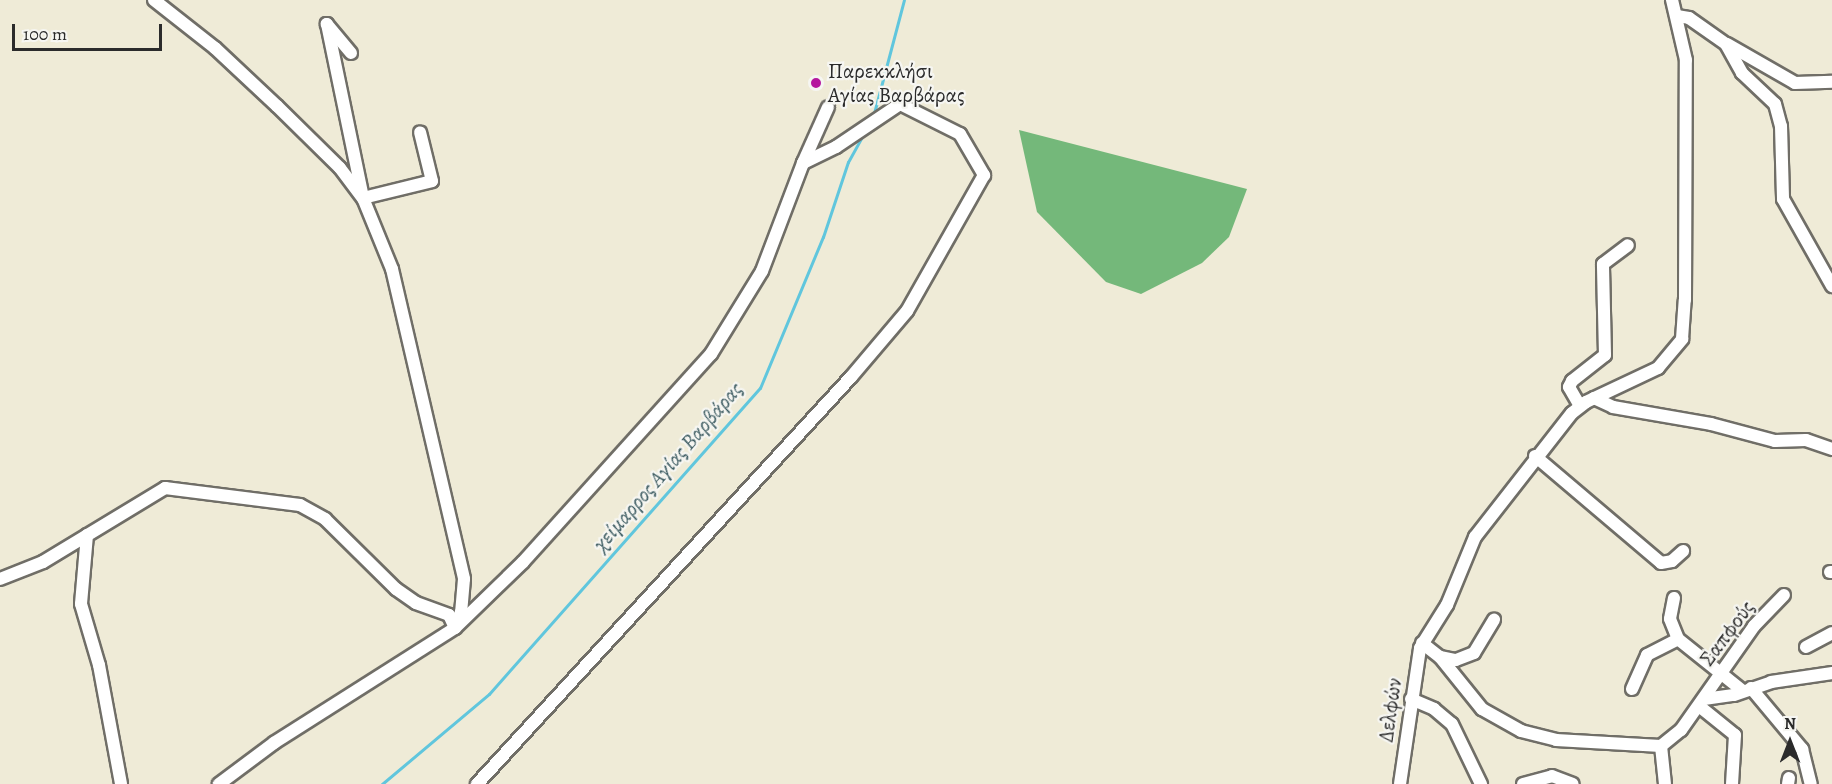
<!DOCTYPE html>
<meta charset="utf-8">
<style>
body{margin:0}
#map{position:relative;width:1832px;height:784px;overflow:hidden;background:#efebd7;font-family:Alegreya,serif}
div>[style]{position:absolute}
.forest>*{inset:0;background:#74b87a}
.stream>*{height:3px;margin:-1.5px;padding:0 1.5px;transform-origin:1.5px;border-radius:1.5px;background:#60c6dd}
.roads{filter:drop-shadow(2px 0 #706e67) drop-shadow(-2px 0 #706e67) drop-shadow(0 2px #706e67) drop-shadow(0 -2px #706e67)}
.minor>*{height:12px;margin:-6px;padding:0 6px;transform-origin:6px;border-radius:6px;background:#fff}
.dots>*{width:16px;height:16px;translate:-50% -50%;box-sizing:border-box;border:3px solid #f6f6f2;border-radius:50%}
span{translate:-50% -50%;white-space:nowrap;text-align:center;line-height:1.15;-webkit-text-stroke:4.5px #f6f6f2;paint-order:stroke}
.poi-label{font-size:21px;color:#2b2b2b}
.left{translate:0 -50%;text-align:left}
.street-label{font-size:21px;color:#2b2b2b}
.water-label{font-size:22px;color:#3b5a60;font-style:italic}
.north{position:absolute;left:1760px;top:712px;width:60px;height:60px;-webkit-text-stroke:4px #f6f6f2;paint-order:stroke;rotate:0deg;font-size:16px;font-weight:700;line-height:24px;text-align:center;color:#2b2b2b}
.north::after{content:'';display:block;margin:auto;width:21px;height:27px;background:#2b2b2b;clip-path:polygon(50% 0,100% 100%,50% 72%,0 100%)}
.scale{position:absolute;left:12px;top:24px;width:150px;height:27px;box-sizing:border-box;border:3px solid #2b2b2b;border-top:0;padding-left:8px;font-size:18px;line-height:21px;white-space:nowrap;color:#2b2b2b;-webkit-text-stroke:4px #f6f6f2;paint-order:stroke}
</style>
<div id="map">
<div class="forest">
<i style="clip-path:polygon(1019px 130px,1247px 189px,1229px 237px,1202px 263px,1141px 294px,1106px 282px,1037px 212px)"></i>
</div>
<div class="stream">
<i style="left:873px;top:117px;width:121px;rotate:-75.2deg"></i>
<i style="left:382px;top:784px;width:140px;rotate:-40.1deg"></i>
<i style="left:489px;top:694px;width:409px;rotate:-48.5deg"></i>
<i style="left:760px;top:388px;width:164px;rotate:-67.4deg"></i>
<i style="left:823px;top:237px;width:79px;rotate:-71.6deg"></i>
<i style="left:848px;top:162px;width:33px;rotate:-61deg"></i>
</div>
<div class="roads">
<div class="minor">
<i style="left:154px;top:0;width:78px;rotate:38.2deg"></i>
<i style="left:215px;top:48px;width:85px;rotate:43.1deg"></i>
<i style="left:277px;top:106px;width:88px;rotate:44.5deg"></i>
<i style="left:340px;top:168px;width:38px;rotate:53deg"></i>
<i style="left:363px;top:198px;width:77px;rotate:67.8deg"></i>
<i style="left:392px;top:269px;width:318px;rotate:76.9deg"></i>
<i style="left:464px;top:579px;width:33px;rotate:95deg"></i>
<i style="left:461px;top:612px;width:17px;rotate:111deg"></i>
<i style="left:455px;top:628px;width:214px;rotate:147.6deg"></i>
<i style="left:274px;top:743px;width:69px;rotate:143.3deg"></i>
<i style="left:1677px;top:16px;width:12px;rotate:9deg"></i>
<i style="left:1689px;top:18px;width:45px;rotate:35.1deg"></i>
<i style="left:1726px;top:44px;width:33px;rotate:61deg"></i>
<i style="left:1742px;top:73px;width:45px;rotate:43.2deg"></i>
<i style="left:1775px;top:104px;width:23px;rotate:75deg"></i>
<i style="left:1781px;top:126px;width:73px;rotate:88.4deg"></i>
<i style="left:1783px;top:199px;width:100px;rotate:60.6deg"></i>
<i style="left:1727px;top:44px;width:78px;rotate:29.8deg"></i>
<i style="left:1795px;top:83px;width:37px;rotate:-2deg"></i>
<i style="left:351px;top:53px;width:38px;rotate:-130deg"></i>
<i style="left:327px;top:24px;width:178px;rotate:78.3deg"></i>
<i style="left:363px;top:198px;width:71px;rotate:-13.8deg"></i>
<i style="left:432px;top:181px;width:50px;rotate:-103.8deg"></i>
<i style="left:803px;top:163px;width:61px;rotate:-65.9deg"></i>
<i style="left:1594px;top:398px;width:21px;rotate:25deg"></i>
<i style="left:1613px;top:407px;width:99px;rotate:9.8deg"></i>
<i style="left:1711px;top:424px;width:66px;rotate:14.9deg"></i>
<i style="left:1775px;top:441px;width:31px;rotate:-2deg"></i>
<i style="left:1806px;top:440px;width:28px;rotate:19deg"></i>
<i style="left:1580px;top:406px;width:22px;rotate:-120deg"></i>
<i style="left:1569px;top:387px;width:7px;rotate:-63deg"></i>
<i style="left:1572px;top:381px;width:42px;rotate:-38.2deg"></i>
<i style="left:1605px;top:355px;width:91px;rotate:-91.3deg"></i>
<i style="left:1603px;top:264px;width:31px;rotate:-37deg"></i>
<i style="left:1535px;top:456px;width:165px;rotate:40.3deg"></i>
<i style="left:1661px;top:563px;width:11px;rotate:-10deg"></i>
<i style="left:1672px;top:561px;width:15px;rotate:-42deg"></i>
<i style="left:87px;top:535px;width:69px;rotate:95deg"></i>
<i style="left:81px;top:604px;width:64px;rotate:73.6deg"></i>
<i style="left:99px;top:665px;width:121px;rotate:79.5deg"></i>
<i style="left:1830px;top:572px;width:2px"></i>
<i style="left:0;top:579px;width:46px;rotate:-21.6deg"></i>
<i style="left:43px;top:562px;width:143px;rotate:-31.2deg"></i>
<i style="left:165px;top:488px;width:136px;rotate:7.2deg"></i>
<i style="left:300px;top:505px;width:29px;rotate:29deg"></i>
<i style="left:325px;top:519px;width:100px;rotate:44.6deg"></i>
<i style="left:396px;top:589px;width:24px;rotate:35deg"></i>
<i style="left:416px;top:603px;width:35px;rotate:20deg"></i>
<i style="left:449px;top:615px;width:14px;rotate:65deg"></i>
<i style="left:455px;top:628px;width:95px;rotate:-44.1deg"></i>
<i style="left:523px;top:562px;width:280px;rotate:-47.9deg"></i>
<i style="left:711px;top:354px;width:97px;rotate:-58.4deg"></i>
<i style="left:762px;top:271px;width:116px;rotate:-69.2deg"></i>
<i style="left:803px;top:163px;width:37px;rotate:-26deg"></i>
<i style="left:836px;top:147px;width:77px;rotate:-33.9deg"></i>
<i style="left:900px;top:104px;width:67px;rotate:26.6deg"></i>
<i style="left:960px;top:134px;width:48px;rotate:59.7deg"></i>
<i style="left:984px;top:175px;width:156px;rotate:119.5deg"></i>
<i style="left:907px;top:311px;width:87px;rotate:130.3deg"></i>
<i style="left:851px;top:377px;width:553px;rotate:132.58deg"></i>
<i style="left:1674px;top:598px;width:21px;rotate:101deg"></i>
<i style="left:1670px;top:619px;width:22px;rotate:68deg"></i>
<i style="left:1422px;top:643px;width:23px;rotate:38deg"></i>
<i style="left:1440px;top:657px;width:67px;rotate:51.1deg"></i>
<i style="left:1482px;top:709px;width:45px;rotate:29.4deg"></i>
<i style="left:1521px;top:731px;width:36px;rotate:14deg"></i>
<i style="left:1556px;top:740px;width:105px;rotate:3.3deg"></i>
<i style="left:1806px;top:647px;width:30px;rotate:-28deg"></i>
<i style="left:1440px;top:657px;width:16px;rotate:11deg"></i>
<i style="left:1456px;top:660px;width:19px;rotate:-21deg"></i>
<i style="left:1474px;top:653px;width:39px;rotate:-59deg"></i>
<i style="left:1751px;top:688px;width:80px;rotate:50.1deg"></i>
<i style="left:1802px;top:749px;width:36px;rotate:76deg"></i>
<i style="left:1632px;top:689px;width:37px;rotate:-66deg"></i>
<i style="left:1647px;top:655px;width:35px;rotate:-27deg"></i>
<i style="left:1678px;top:639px;width:83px;rotate:38.7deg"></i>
<i style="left:1411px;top:699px;width:25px;rotate:23deg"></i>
<i style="left:1434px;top:709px;width:23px;rotate:40deg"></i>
<i style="left:1452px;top:724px;width:67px;rotate:64.2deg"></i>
<i style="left:1704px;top:699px;width:30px;rotate:-8deg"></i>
<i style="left:1734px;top:695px;width:39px;rotate:-19deg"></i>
<i style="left:1771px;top:682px;width:62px;rotate:-8.4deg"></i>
<i style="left:1699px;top:706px;width:46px;rotate:38.9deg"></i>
<i style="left:1735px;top:735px;width:49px;rotate:93.5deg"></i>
<i style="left:1661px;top:746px;width:26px;rotate:-39deg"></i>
<i style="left:1681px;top:730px;width:127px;rotate:-54.9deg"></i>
<i style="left:1754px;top:626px;width:43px;rotate:-45.9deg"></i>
<i style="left:1661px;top:746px;width:38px;rotate:84deg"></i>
<i style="left:1400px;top:784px;width:137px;rotate:-81.6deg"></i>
<i style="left:1420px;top:648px;width:51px;rotate:-57.9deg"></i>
<i style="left:1447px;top:605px;width:74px;rotate:-67.6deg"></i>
<i style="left:1475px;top:537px;width:157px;rotate:-52deg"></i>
<i style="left:1572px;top:413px;width:18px;rotate:-38deg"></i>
<i style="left:1586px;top:402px;width:80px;rotate:-25.3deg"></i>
<i style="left:1658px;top:368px;width:38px;rotate:-50deg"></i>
<i style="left:1682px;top:339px;width:39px;rotate:-86deg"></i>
<i style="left:1685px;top:300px;width:240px;rotate:-89.8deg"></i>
<i style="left:1686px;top:60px;width:62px;rotate:-103.1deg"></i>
<i style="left:1523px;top:784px;width:30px;rotate:-15deg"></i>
<i style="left:1552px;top:776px;width:22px;rotate:21deg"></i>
<i style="left:1788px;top:784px;width:6px;rotate:-81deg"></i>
</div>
</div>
<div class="dots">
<i style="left:816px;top:83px;background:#b5179e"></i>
</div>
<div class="poi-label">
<span class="left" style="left:828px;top:83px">Παρεκκλήσι<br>Αγίας Βαρβάρας</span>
</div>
<div class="street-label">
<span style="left:1727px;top:633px;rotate:-53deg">Σαπφούς</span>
<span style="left:1390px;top:710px;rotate:-82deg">Δελφών</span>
</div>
<div class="water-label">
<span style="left:668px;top:467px;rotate:-49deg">χείμαρρος Αγίας Βαρβάρας</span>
</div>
<div class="north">N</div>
<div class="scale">100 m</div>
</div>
